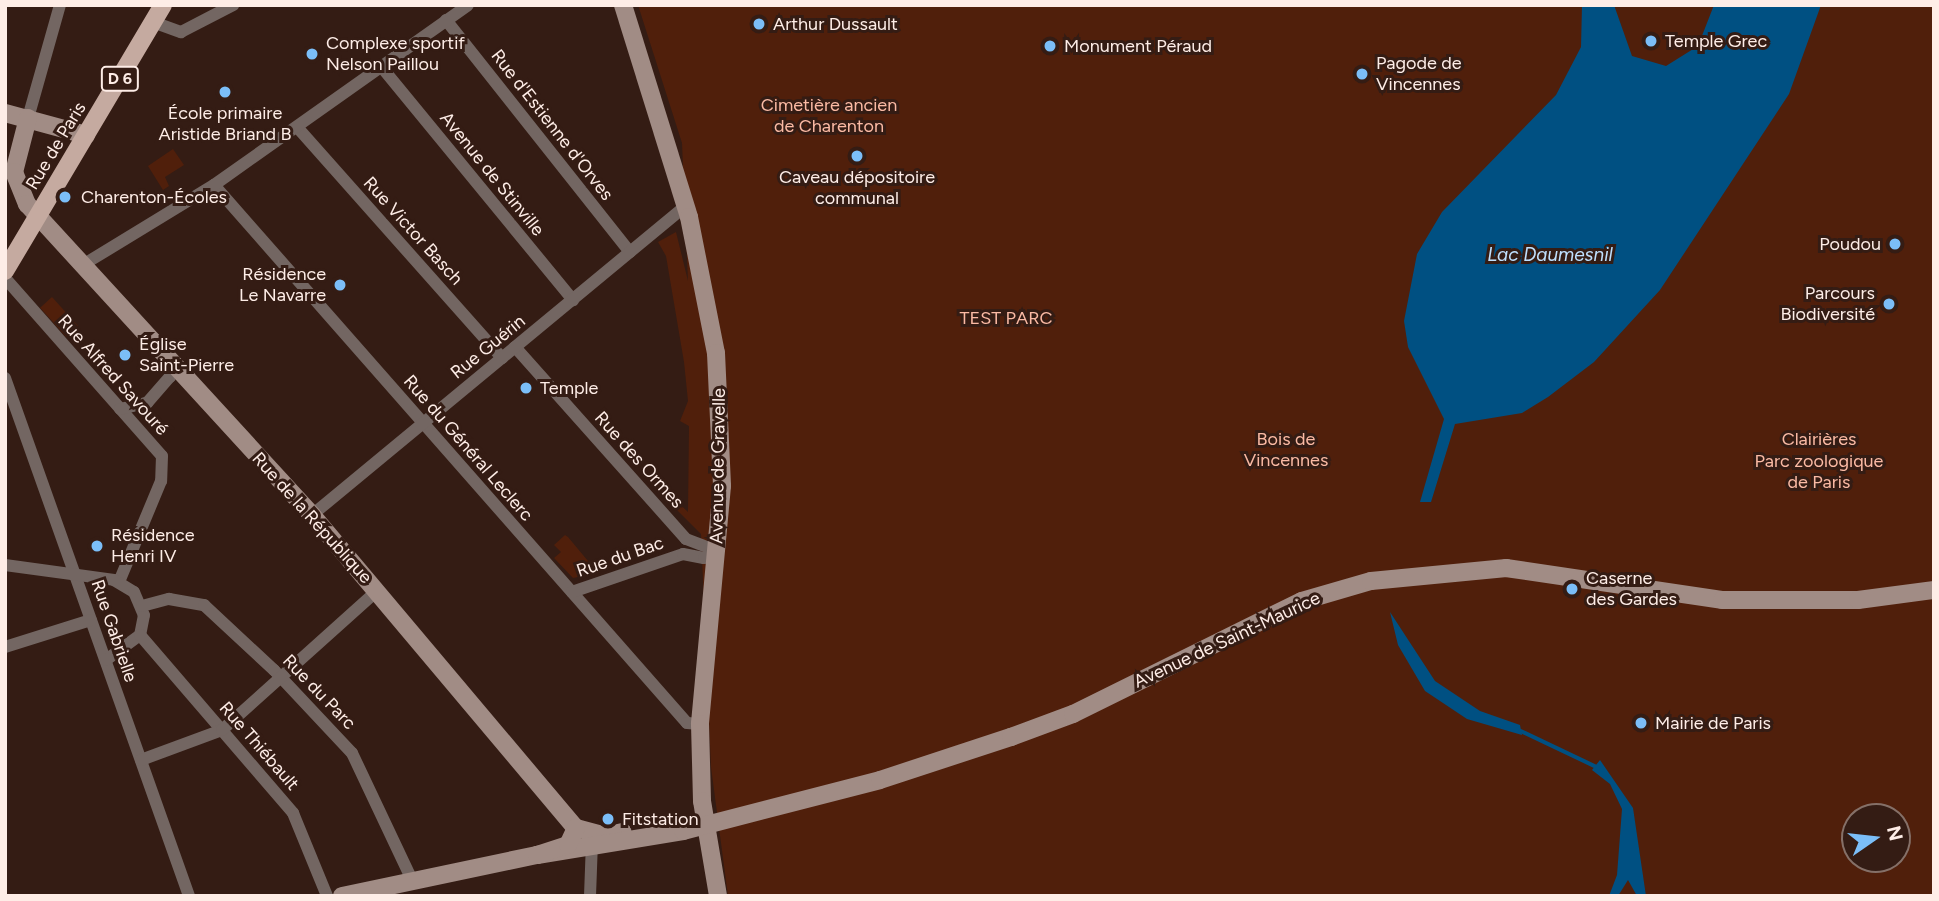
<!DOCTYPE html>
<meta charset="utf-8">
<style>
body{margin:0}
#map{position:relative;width:1939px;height:901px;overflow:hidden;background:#341c14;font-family:Figtree,sans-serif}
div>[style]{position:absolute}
.green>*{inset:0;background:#501f0b;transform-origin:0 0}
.water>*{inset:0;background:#005082}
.stream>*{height:3.5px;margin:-1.75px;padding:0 1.75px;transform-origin:1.75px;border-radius:1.75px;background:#005082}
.street>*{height:12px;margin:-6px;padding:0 6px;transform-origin:6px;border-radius:6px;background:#736662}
.secondary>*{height:18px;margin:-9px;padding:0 9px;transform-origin:9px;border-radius:9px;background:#a18c85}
.primary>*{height:18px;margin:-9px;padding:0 9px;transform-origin:9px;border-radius:9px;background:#c5aaa0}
.dots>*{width:19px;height:19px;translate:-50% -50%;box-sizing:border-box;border:4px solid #341c14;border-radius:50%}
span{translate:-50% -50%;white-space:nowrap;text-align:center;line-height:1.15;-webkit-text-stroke:6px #341c14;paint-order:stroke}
.shield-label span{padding:2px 5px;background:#341c14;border:2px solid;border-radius:5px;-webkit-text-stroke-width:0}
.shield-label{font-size:16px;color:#feede7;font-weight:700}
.poi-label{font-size:18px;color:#feede7}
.left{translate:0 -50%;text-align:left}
.right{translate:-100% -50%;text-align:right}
.park-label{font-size:18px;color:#fbbaa4}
.street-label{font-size:18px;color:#feede7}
.water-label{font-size:19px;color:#bfe0fe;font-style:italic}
.frame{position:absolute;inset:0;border:7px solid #feede7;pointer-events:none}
.north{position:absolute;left:1841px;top:803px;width:70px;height:70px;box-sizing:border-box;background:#341c14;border:2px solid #857068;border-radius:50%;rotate:76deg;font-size:19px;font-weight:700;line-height:28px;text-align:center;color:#feede7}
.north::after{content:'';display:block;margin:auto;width:24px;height:32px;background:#7bbef8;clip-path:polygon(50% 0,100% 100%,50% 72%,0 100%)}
</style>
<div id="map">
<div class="green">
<i style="clip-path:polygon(evenodd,638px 5px,1934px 5px,1934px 896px,728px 896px,711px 767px,701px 534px,645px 478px,665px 479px,669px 494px,688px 512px,689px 426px,680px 421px,688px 401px,684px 362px,666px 256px,658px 242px,676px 232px,688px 281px,682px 143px,638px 5px,1855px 817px,1897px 817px,1897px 859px,1855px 859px,1855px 817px)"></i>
<i style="clip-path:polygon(173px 149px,184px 165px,165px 177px,169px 186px,163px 190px,148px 166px)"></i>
<i style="left:52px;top:297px;width:39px;height:16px;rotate:48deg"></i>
<i style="clip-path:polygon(565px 535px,568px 537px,598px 573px,573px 578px,554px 558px,561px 552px,554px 545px)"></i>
</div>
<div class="water">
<i style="clip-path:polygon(1582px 5px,1614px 5px,1632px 56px,1666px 66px,1698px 46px,1714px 5px,1821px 5px,1789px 94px,1660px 290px,1594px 362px,1548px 397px,1522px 413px,1455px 424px,1431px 502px,1420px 502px,1444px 419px,1408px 347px,1404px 321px,1417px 254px,1442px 212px,1556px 95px,1581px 47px)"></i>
<i style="clip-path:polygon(1390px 612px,1435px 681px,1480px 711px,1520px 725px,1522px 735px,1467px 719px,1425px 691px,1398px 645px)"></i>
<i style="clip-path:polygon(1600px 760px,1633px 808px,1646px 896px,1637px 896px,1628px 880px,1618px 896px,1609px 896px,1617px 875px,1622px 809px,1610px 784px,1592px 770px)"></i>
</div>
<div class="stream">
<i style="left:1521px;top:731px;width:86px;rotate:25.4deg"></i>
</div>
<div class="street">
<i style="left:446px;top:20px;width:296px;rotate:51.6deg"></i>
<i style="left:153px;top:22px;width:30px;rotate:20deg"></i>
<i style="left:181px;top:32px;width:59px;rotate:-27.4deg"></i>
<i style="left:384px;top:70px;width:298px;rotate:50.6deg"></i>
<i style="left:28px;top:118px;width:117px;rotate:-74.2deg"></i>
<i style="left:297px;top:127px;width:309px;rotate:48.4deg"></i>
<i style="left:214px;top:185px;width:716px;rotate:48.68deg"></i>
<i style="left:687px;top:723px;width:13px;rotate:4deg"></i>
<i style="left:86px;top:263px;width:150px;rotate:-31.4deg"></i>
<i style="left:214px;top:185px;width:311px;rotate:-35.3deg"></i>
<i style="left:5px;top:278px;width:237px;rotate:48.6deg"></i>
<i style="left:162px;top:456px;width:25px;rotate:92deg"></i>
<i style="left:161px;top:481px;width:109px;rotate:112.6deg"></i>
<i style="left:515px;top:347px;width:257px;rotate:48.3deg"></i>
<i style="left:686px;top:539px;width:34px;rotate:21deg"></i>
<i style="left:5px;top:378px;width:550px;rotate:70.44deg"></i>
<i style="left:120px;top:409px;width:28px;rotate:-13deg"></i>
<i style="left:147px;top:403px;width:35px;rotate:-49deg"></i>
<i style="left:170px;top:377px;width:14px;rotate:-86deg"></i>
<i style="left:312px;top:515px;width:485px;rotate:-39.6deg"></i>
<i style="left:5px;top:565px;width:110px;rotate:7.8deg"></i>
<i style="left:114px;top:580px;width:23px;rotate:31deg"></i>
<i style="left:134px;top:592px;width:25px;rotate:67deg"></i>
<i style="left:144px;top:615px;width:20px;rotate:101deg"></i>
<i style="left:140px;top:635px;width:42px;rotate:143.7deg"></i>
<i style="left:572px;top:592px;width:117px;rotate:-18.9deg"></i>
<i style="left:683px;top:554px;width:21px;rotate:11deg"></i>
<i style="left:704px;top:558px;width:16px;rotate:-27deg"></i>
<i style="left:142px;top:606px;width:28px;rotate:-15deg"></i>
<i style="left:169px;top:599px;width:36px;rotate:10deg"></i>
<i style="left:204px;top:605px;width:96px;rotate:42.9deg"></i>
<i style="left:274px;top:670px;width:114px;rotate:46.8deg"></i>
<i style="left:352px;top:753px;width:140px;rotate:64.7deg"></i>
<i style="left:140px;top:635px;width:235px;rotate:49.3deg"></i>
<i style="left:293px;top:813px;width:90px;rotate:67.7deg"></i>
<i style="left:5px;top:647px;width:90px;rotate:-17.4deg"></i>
<i style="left:141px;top:760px;width:86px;rotate:-20.3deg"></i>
<i style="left:222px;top:730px;width:208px;rotate:-41.9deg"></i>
<i style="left:590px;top:896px;width:54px;rotate:-87.9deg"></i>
</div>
<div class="secondary">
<i style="left:623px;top:5px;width:222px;rotate:72.7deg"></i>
<i style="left:689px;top:217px;width:139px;rotate:78.8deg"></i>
<i style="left:716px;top:353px;width:133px;rotate:87.4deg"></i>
<i style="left:722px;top:486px;width:239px;rotate:95.3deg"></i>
<i style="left:700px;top:724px;width:77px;rotate:88.5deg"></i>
<i style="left:702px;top:801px;width:96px;rotate:80.4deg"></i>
<i style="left:5px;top:113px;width:84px;rotate:15.2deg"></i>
<i style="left:28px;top:118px;width:56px;rotate:104.5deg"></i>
<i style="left:14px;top:172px;width:35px;rotate:68deg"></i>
<i style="left:27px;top:204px;width:422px;rotate:47.5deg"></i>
<i style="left:312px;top:515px;width:409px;rotate:49.9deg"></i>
<i style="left:576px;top:828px;width:30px;rotate:15deg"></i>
<i style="left:605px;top:836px;width:18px;rotate:-13deg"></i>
<i style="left:537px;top:855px;width:148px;rotate:-9.3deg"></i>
<i style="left:683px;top:831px;width:203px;rotate:-14.5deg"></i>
<i style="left:880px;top:780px;width:138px;rotate:-18.2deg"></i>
<i style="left:1011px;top:737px;width:66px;rotate:-20.4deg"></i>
<i style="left:1073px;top:714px;width:255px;rotate:-26.3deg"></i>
<i style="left:1302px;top:601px;width:72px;rotate:-16.2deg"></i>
<i style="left:1371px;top:581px;width:136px;rotate:-5.5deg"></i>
<i style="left:1506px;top:568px;width:218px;rotate:8.4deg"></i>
<i style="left:1722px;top:600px;width:136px"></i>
<i style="left:1858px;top:600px;width:77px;rotate:-7.5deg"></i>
<i style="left:342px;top:896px;width:199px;rotate:-11.9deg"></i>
<i style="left:537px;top:855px;width:33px;rotate:-18deg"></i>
<i style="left:568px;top:845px;width:19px;rotate:-65deg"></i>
</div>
<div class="primary">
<i style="left:5px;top:271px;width:309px;rotate:-59.3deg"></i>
</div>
<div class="dots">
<i style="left:759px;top:24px;background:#7bbef8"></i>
<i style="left:1651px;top:41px;background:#7bbef8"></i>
<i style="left:1050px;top:46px;background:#7bbef8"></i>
<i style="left:312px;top:54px;background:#7bbef8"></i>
<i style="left:1362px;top:74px;background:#7bbef8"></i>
<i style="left:225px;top:92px;background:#7bbef8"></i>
<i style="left:857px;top:156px;background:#7bbef8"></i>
<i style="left:65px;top:197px;background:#7bbef8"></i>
<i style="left:1895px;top:244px;background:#7bbef8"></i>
<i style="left:340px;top:285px;background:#7bbef8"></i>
<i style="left:1889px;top:304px;background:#7bbef8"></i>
<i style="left:125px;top:355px;background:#7bbef8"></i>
<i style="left:526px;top:388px;background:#7bbef8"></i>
<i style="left:97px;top:546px;background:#7bbef8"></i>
<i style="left:1572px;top:589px;background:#7bbef8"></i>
<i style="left:1641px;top:723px;background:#7bbef8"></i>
<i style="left:608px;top:819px;background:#7bbef8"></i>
</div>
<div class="shield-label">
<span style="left:120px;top:79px">D 6</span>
</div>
<div class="poi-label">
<span class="left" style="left:773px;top:24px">Arthur Dussault</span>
<span class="left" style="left:1665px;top:41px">Temple Grec</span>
<span class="left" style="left:326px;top:54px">Complexe sportif<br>Nelson Paillou</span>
<span class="left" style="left:1064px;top:46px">Monument Péraud</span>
<span class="left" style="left:1376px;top:74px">Pagode de<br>Vincennes</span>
<span style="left:225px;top:124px">École primaire<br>Aristide Briand B</span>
<span style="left:857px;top:188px">Caveau dépositoire<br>communal</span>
<span class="left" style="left:81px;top:197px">Charenton-Écoles</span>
<span class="right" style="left:1881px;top:244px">Poudou</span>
<span class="right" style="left:326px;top:285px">Résidence<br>Le Navarre</span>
<span class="right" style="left:1875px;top:304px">Parcours<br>Biodiversité</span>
<span class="left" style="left:139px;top:355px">Église<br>Saint-Pierre</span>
<span class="left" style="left:540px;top:388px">Temple</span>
<span class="left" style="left:111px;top:546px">Résidence<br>Henri IV</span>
<span class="left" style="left:1586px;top:589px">Caserne<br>des Gardes</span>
<span class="left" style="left:1655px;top:723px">Mairie de Paris</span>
<span class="left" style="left:622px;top:819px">Fitstation</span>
</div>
<div class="park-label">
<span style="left:829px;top:116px">Cimetière ancien<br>de Charenton</span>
<span style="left:1006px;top:318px">TEST PARC</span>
<span style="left:1819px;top:439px">Clairières</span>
<span style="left:1286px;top:450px">Bois de<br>Vincennes</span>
<span style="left:1819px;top:472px">Parc zoologique<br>de Paris</span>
</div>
<div class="street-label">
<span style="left:552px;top:125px;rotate:52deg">Rue d'Estienne d'Orves</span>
<span style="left:56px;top:146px;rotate:-59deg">Rue de Paris</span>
<span style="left:492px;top:174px;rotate:51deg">Avenue de Stinville</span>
<span style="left:413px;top:231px;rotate:48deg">Rue Victor Basch</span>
<span style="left:488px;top:347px;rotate:-39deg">Rue Guérin</span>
<span style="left:113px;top:375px;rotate:48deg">Rue Alfred Savouré</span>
<span style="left:468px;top:448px;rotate:49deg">Rue du Général Leclerc</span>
<span style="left:639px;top:460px;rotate:48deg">Rue des Ormes</span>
<span style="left:718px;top:466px;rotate:-89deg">Avenue de Gravelle</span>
<span style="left:312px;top:518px;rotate:48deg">Rue de la République</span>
<span style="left:620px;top:557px;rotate:-19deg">Rue du Bac</span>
<span style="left:114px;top:631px;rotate:71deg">Rue Gabrielle</span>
<span style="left:1227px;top:640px;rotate:-25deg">Avenue de Saint-Maurice</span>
<span style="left:319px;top:692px;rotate:46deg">Rue du Parc</span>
<span style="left:259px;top:746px;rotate:49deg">Rue Thiébault</span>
</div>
<div class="water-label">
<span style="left:1550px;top:255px">Lac Daumesnil</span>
</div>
<div class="frame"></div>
<div class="north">N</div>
</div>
